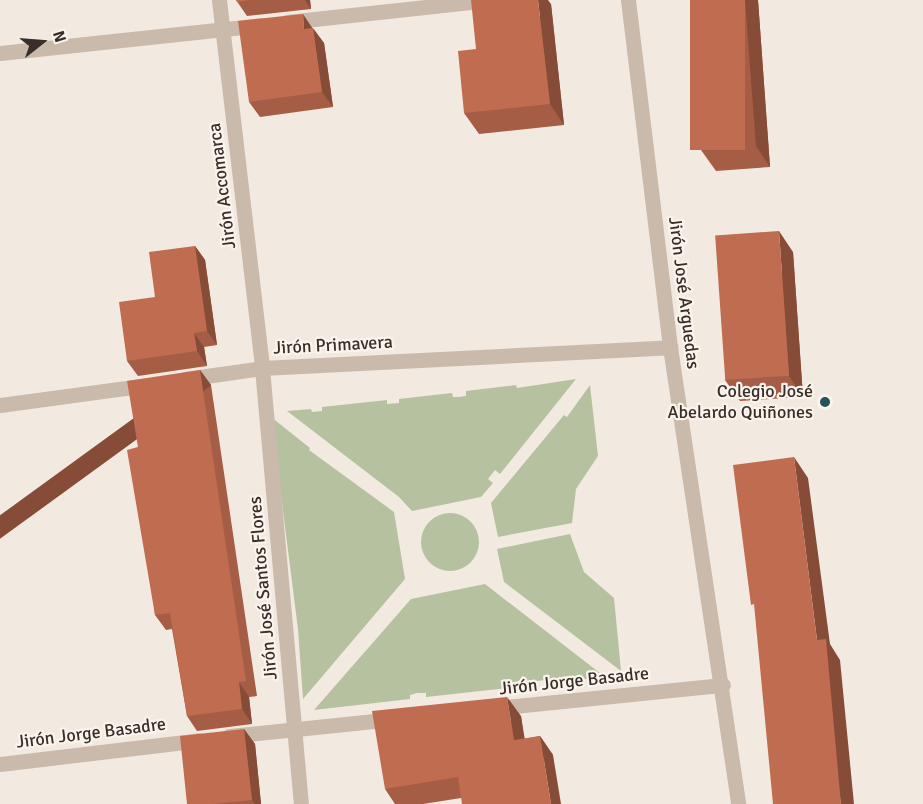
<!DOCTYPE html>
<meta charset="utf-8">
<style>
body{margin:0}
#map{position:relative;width:923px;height:804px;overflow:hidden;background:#f2eae0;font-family:Signika,sans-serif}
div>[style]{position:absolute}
.green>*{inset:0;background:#b6c1a0}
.round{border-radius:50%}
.street>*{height:15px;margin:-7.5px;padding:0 7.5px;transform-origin:7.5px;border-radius:7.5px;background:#cabaac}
.wall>*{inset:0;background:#a55d45}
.shaded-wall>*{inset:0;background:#864c38;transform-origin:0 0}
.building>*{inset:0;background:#c06c50;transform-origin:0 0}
.dots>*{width:16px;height:16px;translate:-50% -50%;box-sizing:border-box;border:3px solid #faf4ec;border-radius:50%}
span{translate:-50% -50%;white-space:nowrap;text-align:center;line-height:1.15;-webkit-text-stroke:4.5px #faf4ec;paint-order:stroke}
.street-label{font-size:18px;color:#382f2b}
.poi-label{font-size:18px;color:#382f2b}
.right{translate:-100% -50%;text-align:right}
.north{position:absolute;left:12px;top:12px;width:60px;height:60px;-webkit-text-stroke:4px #faf4ec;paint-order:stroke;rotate:73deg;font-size:16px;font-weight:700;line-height:24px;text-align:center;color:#382f2b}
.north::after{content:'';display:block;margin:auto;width:21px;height:27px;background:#382f2b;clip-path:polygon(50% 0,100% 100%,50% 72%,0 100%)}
</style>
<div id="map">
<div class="green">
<i style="clip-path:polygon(576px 379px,500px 474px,495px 470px,488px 479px,493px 483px,481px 497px,412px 511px,399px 497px,287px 411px,311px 409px,312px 412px,322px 411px,322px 407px,387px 400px,387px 404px,399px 403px,399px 399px,452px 393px,453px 397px,459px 397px,466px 396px,466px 391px,516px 385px,517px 388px)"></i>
<i style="clip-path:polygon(590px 385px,598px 456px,576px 489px,572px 523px,498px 537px,491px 503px,564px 415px,567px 417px)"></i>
<i style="clip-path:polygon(271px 417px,310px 448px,309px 450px,394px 512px,405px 579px,303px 699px,298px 629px)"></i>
<i class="round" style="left:421px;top:513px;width:58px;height:58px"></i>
<i style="clip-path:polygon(570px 534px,584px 572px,614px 598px,621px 671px,504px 582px,497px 549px)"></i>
<i style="clip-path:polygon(485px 584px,605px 677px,556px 682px,556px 679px,536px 681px,536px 685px,426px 697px,426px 693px,417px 693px,410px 695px,410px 699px,314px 710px,411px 599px)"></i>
</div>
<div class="street">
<i style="left:219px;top:0;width:371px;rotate:83.3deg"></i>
<i style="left:262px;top:368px;width:438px;rotate:84.9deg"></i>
<i style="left:628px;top:0;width:350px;rotate:83.1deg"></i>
<i style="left:670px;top:347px;width:462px;rotate:81.5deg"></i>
<i style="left:287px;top:22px;width:203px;rotate:-6.2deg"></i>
<i style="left:0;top:53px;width:262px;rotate:-6.1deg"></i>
<i style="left:185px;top:379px;width:78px;rotate:-8.1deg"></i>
<i style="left:262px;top:368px;width:409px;rotate:-2.9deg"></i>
<i style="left:0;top:405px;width:148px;rotate:-7.7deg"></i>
<i style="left:495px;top:708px;width:229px;rotate:-5.8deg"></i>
<i style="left:229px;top:736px;width:165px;rotate:-5.9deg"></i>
<i style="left:0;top:764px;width:201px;rotate:-6.8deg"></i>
</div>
<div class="wall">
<i style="clip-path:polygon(236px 0,310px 0,311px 9px,247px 16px)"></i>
<i style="clip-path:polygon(690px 0,758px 0,770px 167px,716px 171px,701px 150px)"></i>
<i style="clip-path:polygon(551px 4px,564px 125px,479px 134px,464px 113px)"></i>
<i style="clip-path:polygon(312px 28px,324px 43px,333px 107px,260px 117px,249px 102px)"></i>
<i style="clip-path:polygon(195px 246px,205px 260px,217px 345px,204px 347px,207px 366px,138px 376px,127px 361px,155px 297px)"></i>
<i style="clip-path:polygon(793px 252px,803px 397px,740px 401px,725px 380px)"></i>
<i style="clip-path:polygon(200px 370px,211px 385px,257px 696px,249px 697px,252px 724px,197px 731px,187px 716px,172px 629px,166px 630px,155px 615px,138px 447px)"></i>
<i style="clip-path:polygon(521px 716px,524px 739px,540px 736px,553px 755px,461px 798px,423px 804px,395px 804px,385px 789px)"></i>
<i style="clip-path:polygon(244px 729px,255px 744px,261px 804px,187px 804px)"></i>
</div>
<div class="shaded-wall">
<i style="clip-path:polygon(305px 0,310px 0,311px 9px)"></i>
<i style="clip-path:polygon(538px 0,548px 0,551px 4px,564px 125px,550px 104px)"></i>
<i style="clip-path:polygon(745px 0,758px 0,770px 167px,756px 146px)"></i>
<i style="clip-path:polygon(303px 14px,313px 29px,304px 29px)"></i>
<i style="clip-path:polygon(313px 28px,324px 43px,333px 107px,322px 92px)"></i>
<i style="clip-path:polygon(779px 231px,793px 252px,803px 397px,789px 376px)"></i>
<i style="clip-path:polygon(195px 246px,205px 260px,217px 345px,207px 331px)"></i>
<i style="clip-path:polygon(194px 333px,204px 347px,207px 366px,197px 351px)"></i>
<i style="left:200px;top:370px;width:19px;height:314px;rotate:54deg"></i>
<i style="clip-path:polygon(794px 457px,808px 478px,830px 644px,840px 660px,854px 804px,841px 804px,817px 640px)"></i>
<i style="clip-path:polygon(239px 682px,249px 697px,252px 724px,242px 709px)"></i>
<i style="clip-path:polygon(507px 697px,521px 716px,528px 759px,514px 740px)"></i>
<i style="clip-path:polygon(244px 729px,255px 744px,261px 804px,255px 804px,252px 800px)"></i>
<i style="clip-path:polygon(540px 736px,553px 755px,561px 804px,551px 804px)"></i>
</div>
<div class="building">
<i style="clip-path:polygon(236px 0,251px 0,237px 2px)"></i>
<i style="clip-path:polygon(471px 0,538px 0,550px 104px,464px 113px,458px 51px,476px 49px)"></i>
<i style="left:690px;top:0;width:55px;height:150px"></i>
<i style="clip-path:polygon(303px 14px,304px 29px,313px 28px,322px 92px,249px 102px,238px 21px)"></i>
<i style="left:779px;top:231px;width:145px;height:64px;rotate:86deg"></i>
<i style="clip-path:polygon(195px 246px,207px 331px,194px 333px,197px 351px,127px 361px,119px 302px,155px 297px,149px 252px)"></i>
<i style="clip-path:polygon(200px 370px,246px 681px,239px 682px,242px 709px,187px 716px,170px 613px,155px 615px,127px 450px,138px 447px,127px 381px)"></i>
<i style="clip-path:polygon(794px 457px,817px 640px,826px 639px,841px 804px,773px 804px,754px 604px,751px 605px,733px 465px)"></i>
<i style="clip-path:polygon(507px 697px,514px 740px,540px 736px,551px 804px,462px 804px,458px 777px,385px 789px,372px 711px)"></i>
<i style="clip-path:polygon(244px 729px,252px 800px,213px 804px,187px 804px,180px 736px)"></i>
</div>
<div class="dots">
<i style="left:825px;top:402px;background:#225458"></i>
</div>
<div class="street-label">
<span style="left:222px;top:186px;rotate:-97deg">Jirón Accomarca</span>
<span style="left:684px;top:293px;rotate:83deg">Jirón José Arguedas</span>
<span style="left:333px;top:345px;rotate:-3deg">Jirón Primavera</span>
<span style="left:263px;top:588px;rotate:-95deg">Jirón José Santos Flores</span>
<span style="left:574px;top:681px;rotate:-6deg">Jirón Jorge Basadre</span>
<span style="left:91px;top:733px;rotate:-7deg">Jirón Jorge Basadre</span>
</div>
<div class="poi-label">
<span class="right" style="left:813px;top:402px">Colegio José<br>Abelardo Quiñones</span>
</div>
<div class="north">N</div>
</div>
